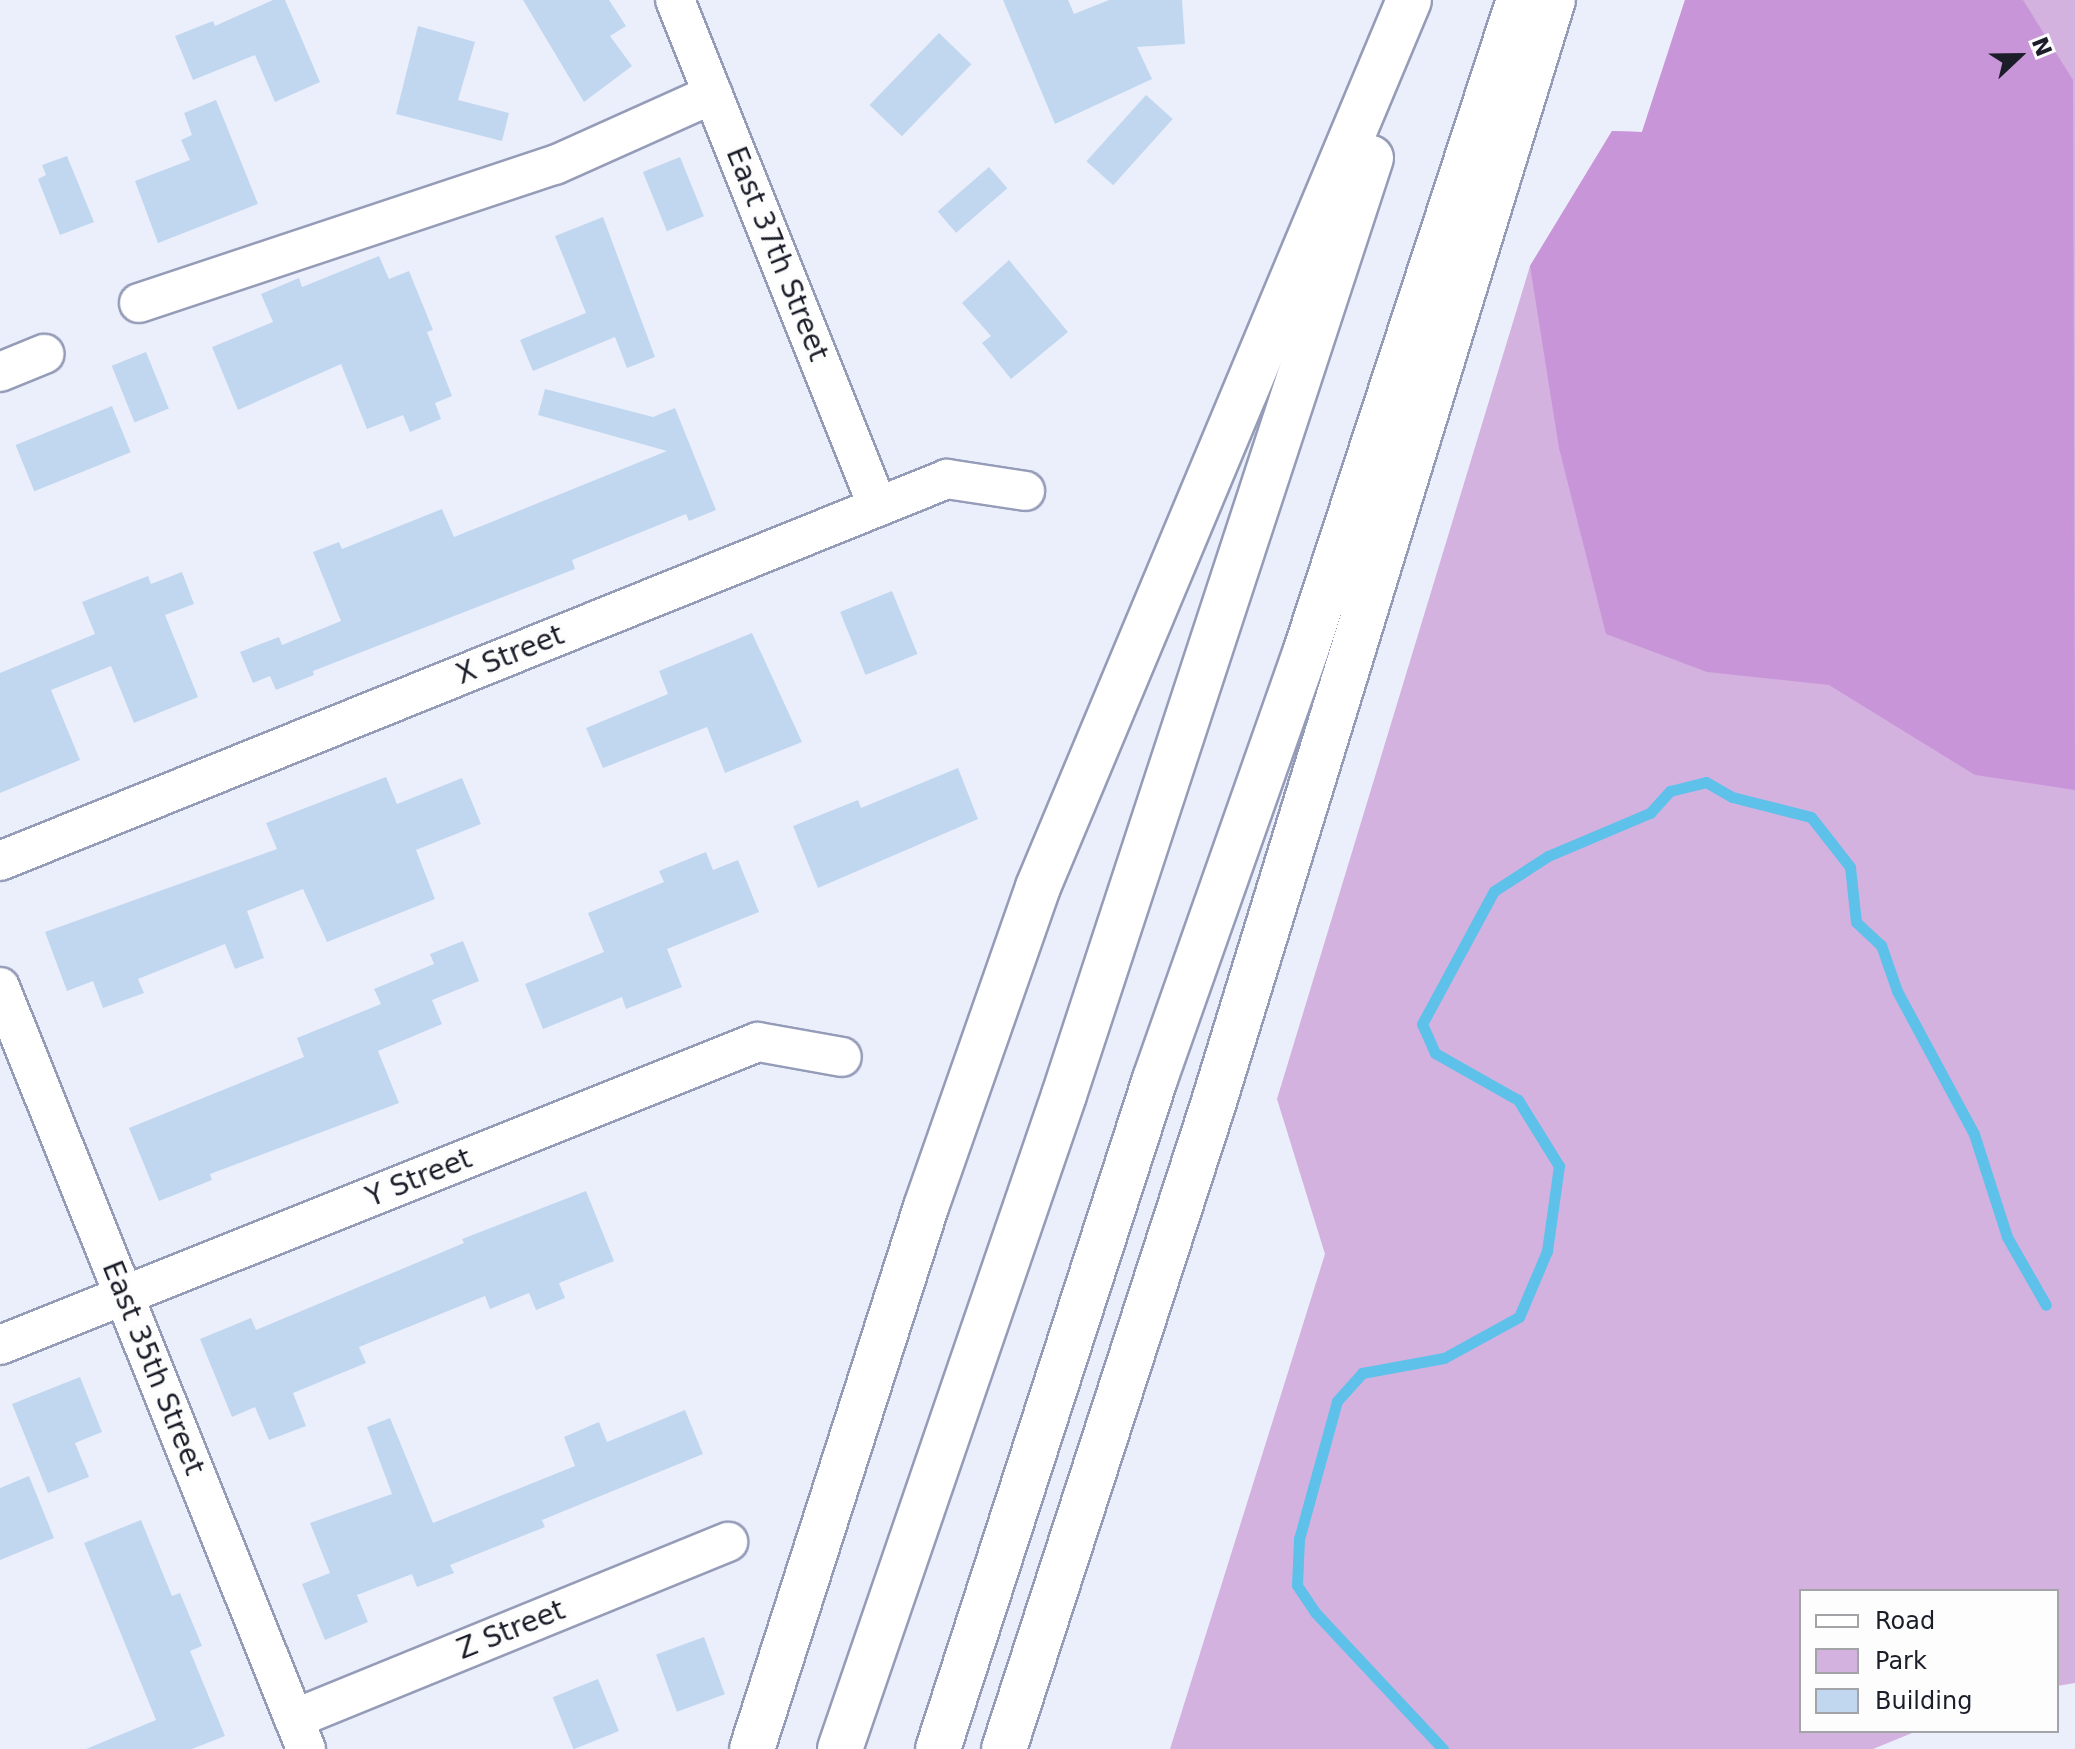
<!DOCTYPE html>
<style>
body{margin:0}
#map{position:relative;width:2075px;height:1749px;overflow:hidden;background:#ebeffb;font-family:"DejaVu Sans",sans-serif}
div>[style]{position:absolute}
.green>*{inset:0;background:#d4b2e0}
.forest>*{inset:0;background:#c895d8}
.stream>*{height:11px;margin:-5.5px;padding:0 5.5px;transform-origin:5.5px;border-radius:5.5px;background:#5ec1ea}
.building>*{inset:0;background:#c1d7ef;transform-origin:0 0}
.roads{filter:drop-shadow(2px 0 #959cb8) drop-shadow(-2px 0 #959cb8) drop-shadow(0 2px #959cb8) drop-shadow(0 -2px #959cb8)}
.minor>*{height:38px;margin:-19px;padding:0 19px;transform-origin:19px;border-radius:19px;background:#fff}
.motorway>*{height:44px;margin:-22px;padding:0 22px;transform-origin:22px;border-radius:22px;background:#fff}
span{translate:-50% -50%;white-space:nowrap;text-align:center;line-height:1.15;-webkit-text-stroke:8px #fdfdfd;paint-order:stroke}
.street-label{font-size:28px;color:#1b1e29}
.legend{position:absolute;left:1799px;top:1589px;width:260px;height:144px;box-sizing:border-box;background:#fdfdfd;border:2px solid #a3a4a8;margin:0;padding:10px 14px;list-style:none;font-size:24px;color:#1b1e29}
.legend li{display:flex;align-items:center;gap:16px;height:40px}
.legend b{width:40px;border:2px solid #a3a4a8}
.north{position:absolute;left:1979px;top:16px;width:80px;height:80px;-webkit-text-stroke:6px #fdfdfd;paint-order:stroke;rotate:68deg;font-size:22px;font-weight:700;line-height:32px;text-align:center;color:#1b1e29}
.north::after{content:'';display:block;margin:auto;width:28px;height:36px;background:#1b1e29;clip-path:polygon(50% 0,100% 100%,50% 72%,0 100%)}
</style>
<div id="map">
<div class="green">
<i style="clip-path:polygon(1685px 0,2075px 0,2075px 1683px,2057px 1686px,2057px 1591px,1801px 1591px,1801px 1731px,1917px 1731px,1873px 1749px,1170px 1749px,1325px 1254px,1277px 1099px,1530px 266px,1612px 131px,1642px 132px)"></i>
</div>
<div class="forest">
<i style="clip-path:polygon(1685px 0,2023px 0,2073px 80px,2075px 790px,1975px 775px,1829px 685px,1707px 672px,1606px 634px,1559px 448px,1530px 266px,1612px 131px,1642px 132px)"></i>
</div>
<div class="stream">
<i style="left:1443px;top:1749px;width:187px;rotate:-133.1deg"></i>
<i style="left:1315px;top:1612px;width:32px;rotate:-124deg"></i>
<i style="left:1297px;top:1585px;width:46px;rotate:-87.5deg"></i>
<i style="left:1299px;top:1539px;width:143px;rotate:-74.6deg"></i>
<i style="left:1337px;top:1401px;width:38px;rotate:-48deg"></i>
<i style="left:1362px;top:1373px;width:83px;rotate:-10.4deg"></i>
<i style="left:1444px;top:1358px;width:85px;rotate:-28.7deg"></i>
<i style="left:1519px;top:1317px;width:72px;rotate:-67deg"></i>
<i style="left:1547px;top:1251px;width:86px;rotate:-82deg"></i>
<i style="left:1559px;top:1166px;width:78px;rotate:-121.8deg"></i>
<i style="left:1518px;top:1100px;width:95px;rotate:-150.5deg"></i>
<i style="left:1435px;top:1053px;width:32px;rotate:-114deg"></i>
<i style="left:1422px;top:1024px;width:151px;rotate:-61.6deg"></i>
<i style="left:1494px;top:891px;width:64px;rotate:-32.9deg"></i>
<i style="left:1548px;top:856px;width:111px;rotate:-22.9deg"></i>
<i style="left:1650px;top:813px;width:30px;rotate:-48deg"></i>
<i style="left:1670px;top:791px;width:37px;rotate:-14deg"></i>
<i style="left:1706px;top:782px;width:30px;rotate:30deg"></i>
<i style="left:1732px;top:797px;width:81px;rotate:14.2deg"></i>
<i style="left:1811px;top:817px;width:63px;rotate:52deg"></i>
<i style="left:1850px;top:867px;width:55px;rotate:83.8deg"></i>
<i style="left:1856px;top:922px;width:34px;rotate:43deg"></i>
<i style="left:1881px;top:945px;width:49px;rotate:70.8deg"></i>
<i style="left:1897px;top:991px;width:162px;rotate:61.7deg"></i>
<i style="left:1974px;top:1134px;width:108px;rotate:72.2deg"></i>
<i style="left:2007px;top:1237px;width:78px;rotate:60.2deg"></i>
</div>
<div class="building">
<i style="clip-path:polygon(273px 0,285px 0,320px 82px,275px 102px,255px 55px,193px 80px,175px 36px,213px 21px,215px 26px)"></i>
<i style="clip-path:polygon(523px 0,609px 0,626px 26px,610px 36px,632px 66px,584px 102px)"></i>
<i style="clip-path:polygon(1003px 0,1068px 0,1074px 14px,1109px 0,1182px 0,1185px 44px,1137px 47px,1152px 79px,1055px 124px)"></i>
<i style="clip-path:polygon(418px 26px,475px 42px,458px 100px,509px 113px,502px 141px,396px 114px)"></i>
<i style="left:939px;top:33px;width:45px;height:100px;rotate:44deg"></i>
<i style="left:1146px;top:95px;width:36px;height:89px;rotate:42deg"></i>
<i style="clip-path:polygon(216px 100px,258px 204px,158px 243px,135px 181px,190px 160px,181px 140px,192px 135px,184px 113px)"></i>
<i style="clip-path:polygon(67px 156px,94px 222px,60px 235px,38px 179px,46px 175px,42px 165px)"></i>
<i style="left:680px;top:157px;width:64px;height:40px;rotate:68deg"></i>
<i style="left:989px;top:167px;width:28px;height:68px;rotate:49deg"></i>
<i style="clip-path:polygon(603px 217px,655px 357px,627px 368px,615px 337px,533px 371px,520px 340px,586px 313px,555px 236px)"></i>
<i style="clip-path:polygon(379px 256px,389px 279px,409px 271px,433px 330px,427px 332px,452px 396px,435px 403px,441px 419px,410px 432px,403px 415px,367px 429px,341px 364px,238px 410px,212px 347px,273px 322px,261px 294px,299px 278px,302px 287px)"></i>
<i style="clip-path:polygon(1009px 260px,1068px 332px,1011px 379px,982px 343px,991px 336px,962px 303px)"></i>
<i style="left:146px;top:352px;width:61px;height:37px;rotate:68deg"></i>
<i style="clip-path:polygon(545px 389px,653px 417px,675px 408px,716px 510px,689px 521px,686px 514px,572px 560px,575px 569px,313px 671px,314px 675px,276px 690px,270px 676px,253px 683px,240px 652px,279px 637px,282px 645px,341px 621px,313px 552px,339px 542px,342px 549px,442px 509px,454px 537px,667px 451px,538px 415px)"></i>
<i style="left:112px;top:406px;width:50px;height:104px;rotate:68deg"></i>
<i style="clip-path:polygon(182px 572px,194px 604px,165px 615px,198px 697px,134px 723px,111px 666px,51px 690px,80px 760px,0 793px,0 673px,95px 634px,82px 602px,148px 576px,151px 584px)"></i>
<i style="left:892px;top:591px;width:68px;height:56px;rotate:68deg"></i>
<i style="clip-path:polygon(752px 633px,802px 742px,725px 773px,707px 727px,603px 768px,586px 728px,668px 694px,659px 671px)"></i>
<i style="clip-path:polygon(958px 768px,978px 819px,818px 888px,793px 826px,858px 800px,861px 808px)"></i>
<i style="clip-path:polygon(386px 777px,397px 804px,462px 778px,481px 824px,416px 850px,435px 899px,327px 942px,303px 889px,247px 911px,264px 958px,235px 969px,225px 944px,138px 979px,144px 993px,103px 1008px,93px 981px,67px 991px,45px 932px,277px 849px,266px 823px)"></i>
<i style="clip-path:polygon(706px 852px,713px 870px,738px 860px,759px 912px,667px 949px,682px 987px,626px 1009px,622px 997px,543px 1029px,525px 984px,604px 952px,588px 913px,664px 882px,659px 871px)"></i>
<i style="clip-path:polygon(463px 941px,479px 981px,432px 1000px,442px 1024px,378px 1051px,399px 1103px,210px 1174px,212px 1180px,159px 1201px,129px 1128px,304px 1057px,297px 1038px,381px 1004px,374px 989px,434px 964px,430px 954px)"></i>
<i style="clip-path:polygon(586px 1191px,614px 1261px,559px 1283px,565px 1298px,536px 1310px,529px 1293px,490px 1309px,485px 1296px,359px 1347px,366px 1363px,293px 1393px,306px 1426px,269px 1440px,255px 1407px,232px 1417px,200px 1339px,251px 1318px,256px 1330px,464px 1243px,462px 1239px)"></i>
<i style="clip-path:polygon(80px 1377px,102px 1432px,75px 1443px,89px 1477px,48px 1493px,12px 1404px)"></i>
<i style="clip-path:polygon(685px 1410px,703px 1454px,542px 1520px,545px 1527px,450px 1565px,454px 1573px,417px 1587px,412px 1574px,357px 1595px,368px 1622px,325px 1640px,302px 1584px,330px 1573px,310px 1523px,392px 1494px,367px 1427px,390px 1418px,433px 1523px,575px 1466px,564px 1437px,599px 1422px,607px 1442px)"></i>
<i style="clip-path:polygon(29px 1476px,54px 1538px,0 1560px,0 1488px)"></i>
<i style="clip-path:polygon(141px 1520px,172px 1596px,180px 1593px,202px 1646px,190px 1651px,225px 1736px,192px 1749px,86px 1749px,156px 1720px,84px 1543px)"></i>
<i style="left:704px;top:1637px;width:61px;height:51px;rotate:70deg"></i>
<i style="left:598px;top:1679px;width:56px;height:49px;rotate:68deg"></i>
</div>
<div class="roads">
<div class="minor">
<i style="left:675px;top:0;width:546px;rotate:68.18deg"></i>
<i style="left:139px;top:303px;width:438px;rotate:-18.4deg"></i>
<i style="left:555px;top:165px;width:173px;rotate:-24.2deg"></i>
<i style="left:0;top:372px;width:48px;rotate:-22.2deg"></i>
<i style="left:0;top:861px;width:1021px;rotate:-21.97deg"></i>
<i style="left:947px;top:479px;width:79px;rotate:8.7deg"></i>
<i style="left:0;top:987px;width:821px;rotate:68.12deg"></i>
<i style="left:0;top:1345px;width:816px;rotate:-21.79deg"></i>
<i style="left:758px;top:1042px;width:85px;rotate:10.1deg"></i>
<i style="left:294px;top:1719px;width:469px;rotate:-22.2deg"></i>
</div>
<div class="motorway">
<i style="left:752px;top:1749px;width:569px;rotate:-72.2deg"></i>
<i style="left:926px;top:1207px;width:339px;rotate:-70.7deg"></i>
<i style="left:1038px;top:887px;width:961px;rotate:-67.3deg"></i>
<i style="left:840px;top:1749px;width:691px;rotate:-71.09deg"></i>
<i style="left:1064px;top:1095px;width:986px;rotate:-71.86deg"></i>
<i style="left:938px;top:1749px;width:704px;rotate:-72.05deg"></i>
<i style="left:1155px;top:1079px;width:455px;rotate:-70.6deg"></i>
<i style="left:1306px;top:650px;width:684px;rotate:-71.86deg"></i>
<i style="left:1004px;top:1749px;width:677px;rotate:-72.02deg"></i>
<i style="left:1213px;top:1105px;width:1156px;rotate:-72.9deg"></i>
</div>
</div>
<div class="street-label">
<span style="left:777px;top:254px;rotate:68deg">East 37th Street</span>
<span style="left:510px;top:655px;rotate:-22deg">X Street</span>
<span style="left:419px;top:1178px;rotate:-22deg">Y Street</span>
<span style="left:153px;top:1368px;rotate:68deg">East 35th Street</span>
<span style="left:511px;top:1630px;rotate:-22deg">Z Street</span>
</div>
<ul class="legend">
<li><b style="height:10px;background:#fff"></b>Road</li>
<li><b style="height:22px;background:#d4b2e0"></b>Park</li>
<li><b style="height:22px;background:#c1d7ef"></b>Building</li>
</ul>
<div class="north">N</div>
</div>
